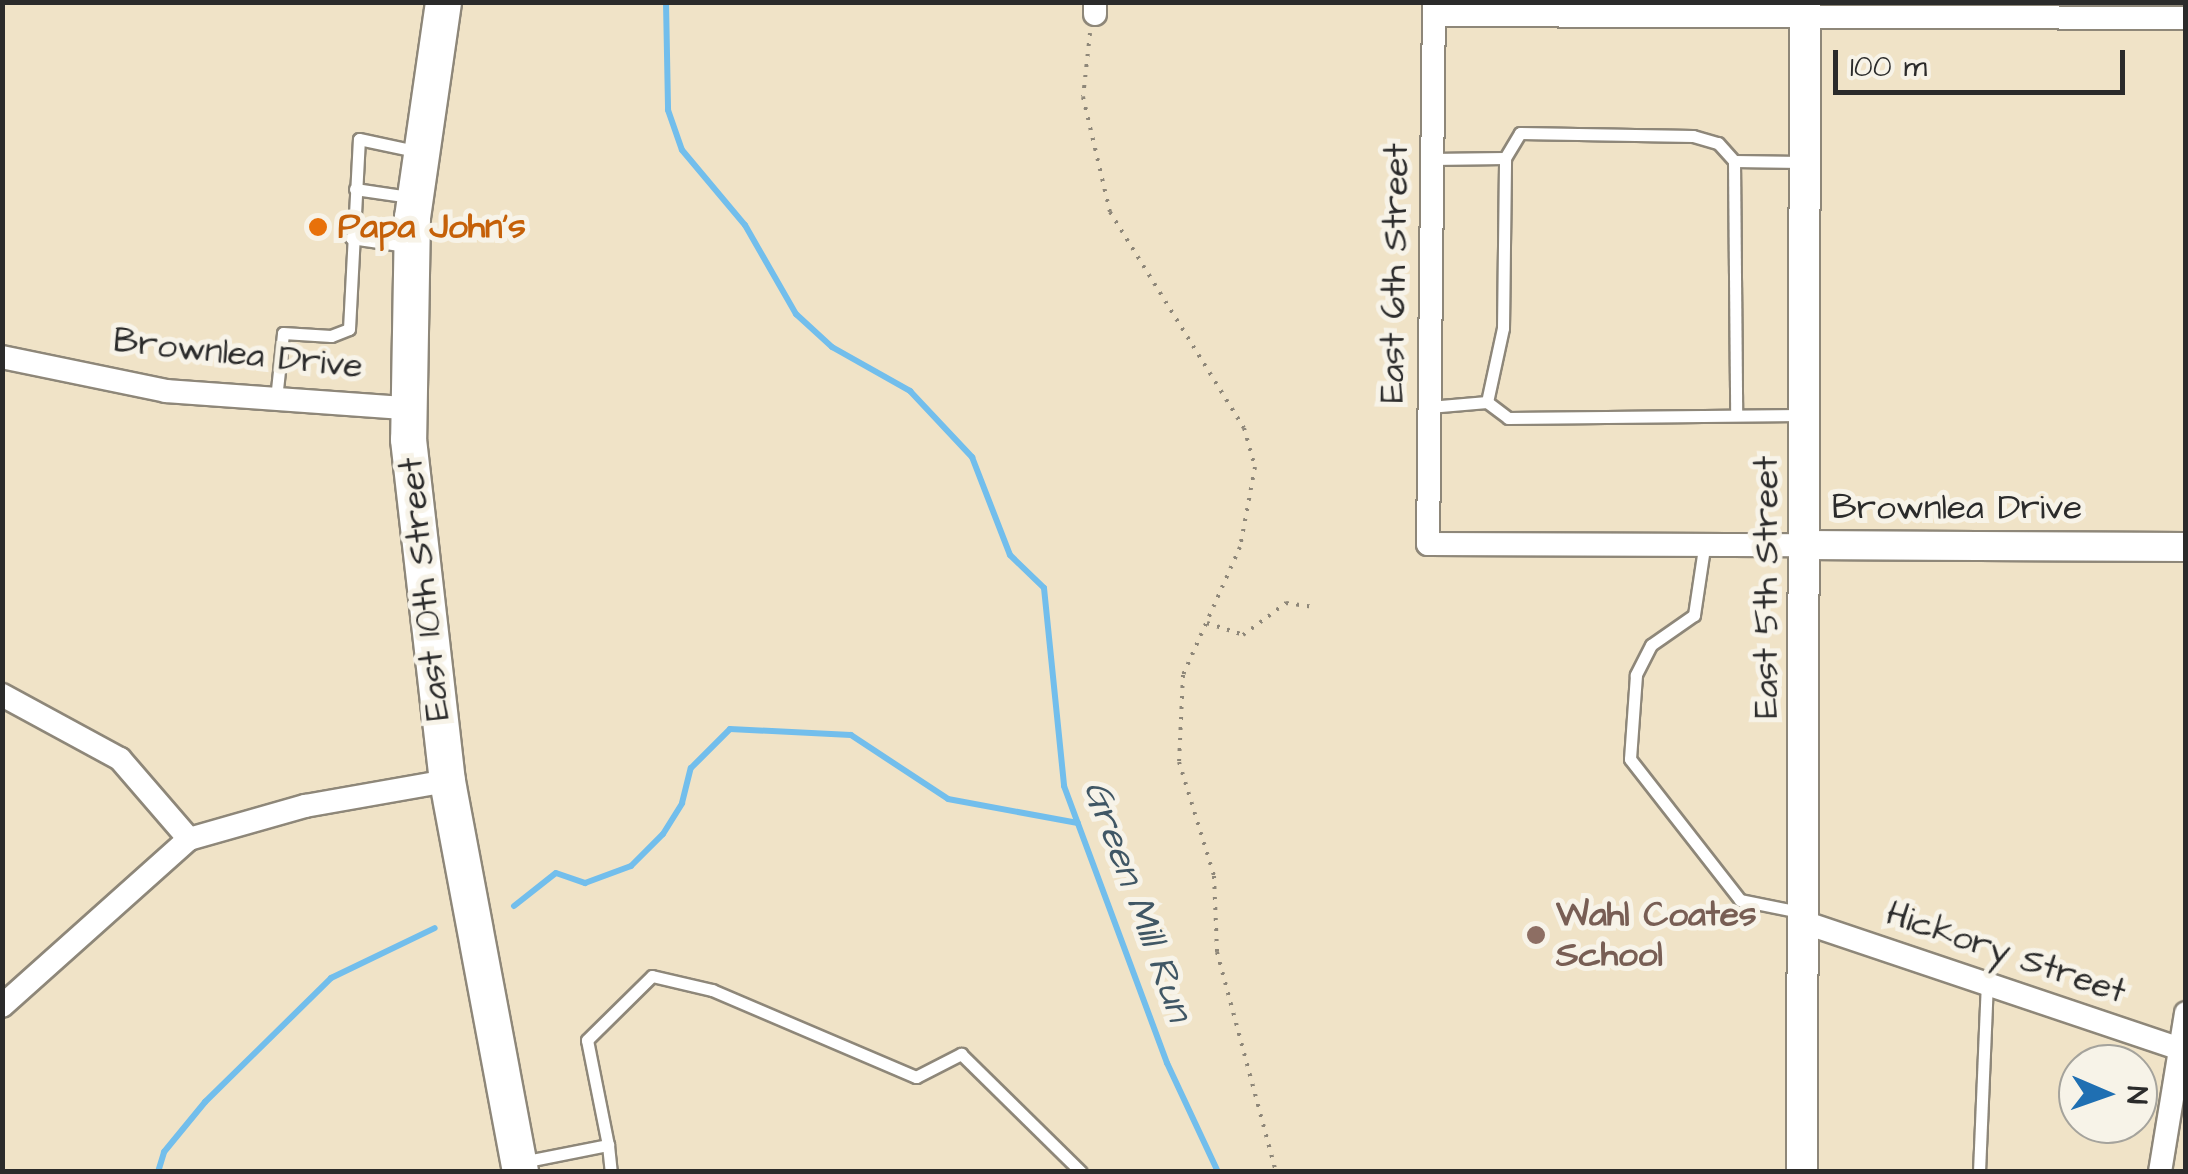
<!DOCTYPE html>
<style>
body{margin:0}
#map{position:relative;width:2188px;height:1174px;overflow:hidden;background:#f0e3c7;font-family:"Architects Daughter",sans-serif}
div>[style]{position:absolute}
.stream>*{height:6px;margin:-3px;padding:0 3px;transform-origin:3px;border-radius:3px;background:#72beec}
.path>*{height:4px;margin-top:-2px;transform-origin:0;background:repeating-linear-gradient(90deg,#8e8779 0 2.5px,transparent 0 10.5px)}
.roads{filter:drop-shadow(2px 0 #8e8779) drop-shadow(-2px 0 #8e8779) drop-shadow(0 2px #8e8779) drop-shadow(0 -2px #8e8779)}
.service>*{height:11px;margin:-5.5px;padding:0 5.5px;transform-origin:5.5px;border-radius:5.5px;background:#fff}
.minor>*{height:22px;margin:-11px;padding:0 11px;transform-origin:11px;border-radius:11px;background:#fff}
.tertiary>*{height:28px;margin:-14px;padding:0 14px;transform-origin:14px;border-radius:14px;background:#fff}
.secondary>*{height:30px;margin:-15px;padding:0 15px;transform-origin:15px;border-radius:15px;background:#fff}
.primary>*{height:35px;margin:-17.5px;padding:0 17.5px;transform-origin:17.5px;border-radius:17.5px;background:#fff}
.dots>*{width:28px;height:28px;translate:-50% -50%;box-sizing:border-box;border:5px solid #f7f3e8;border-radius:50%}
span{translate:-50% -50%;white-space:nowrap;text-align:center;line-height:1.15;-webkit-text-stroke:10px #f7f3e8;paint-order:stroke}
.food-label{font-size:35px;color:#c56008;font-weight:700}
.left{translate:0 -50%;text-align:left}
.street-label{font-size:35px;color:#2b2b2b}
.education-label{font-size:35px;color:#785e54;font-weight:700}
.water-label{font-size:38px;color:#405765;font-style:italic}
.frame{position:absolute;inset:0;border:5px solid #2b2b2b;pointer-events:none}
.north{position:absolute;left:2058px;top:1044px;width:100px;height:100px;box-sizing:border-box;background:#f7f3e8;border:2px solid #a5a39c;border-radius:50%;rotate:92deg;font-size:28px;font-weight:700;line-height:40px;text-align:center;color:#2b2b2b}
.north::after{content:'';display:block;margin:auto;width:35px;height:45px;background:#1f6fb2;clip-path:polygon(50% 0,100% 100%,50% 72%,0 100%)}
.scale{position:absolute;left:1833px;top:50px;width:292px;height:45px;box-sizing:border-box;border:5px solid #2b2b2b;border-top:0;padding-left:12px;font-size:30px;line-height:35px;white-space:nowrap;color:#2b2b2b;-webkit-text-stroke:8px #f7f3e8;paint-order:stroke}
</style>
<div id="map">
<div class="stream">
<i style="left:666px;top:2px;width:108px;rotate:88.9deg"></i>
<i style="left:668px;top:110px;width:42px;rotate:70.7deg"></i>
<i style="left:682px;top:150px;width:98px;rotate:50deg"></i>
<i style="left:745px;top:225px;width:103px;rotate:60.2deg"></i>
<i style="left:796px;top:314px;width:49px;rotate:42.5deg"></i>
<i style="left:832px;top:347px;width:90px;rotate:29.4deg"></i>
<i style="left:910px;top:391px;width:91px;rotate:46.8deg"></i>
<i style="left:972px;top:457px;width:105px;rotate:68.8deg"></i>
<i style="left:1010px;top:555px;width:47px;rotate:44.1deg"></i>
<i style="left:1044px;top:588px;width:199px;rotate:84.2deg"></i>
<i style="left:1064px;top:786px;width:296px;rotate:69.6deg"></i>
<i style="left:1167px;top:1063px;width:120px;rotate:64.9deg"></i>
<i style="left:514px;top:906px;width:53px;rotate:-38.2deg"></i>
<i style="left:556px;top:873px;width:31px;rotate:19deg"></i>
<i style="left:585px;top:883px;width:49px;rotate:-20.3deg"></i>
<i style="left:631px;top:866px;width:45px;rotate:-45deg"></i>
<i style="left:663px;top:834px;width:36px;rotate:-58deg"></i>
<i style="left:682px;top:803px;width:36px;rotate:-76deg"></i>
<i style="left:691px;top:768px;width:55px;rotate:-45deg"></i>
<i style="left:730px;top:729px;width:121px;rotate:2.8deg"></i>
<i style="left:851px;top:735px;width:116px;rotate:33.4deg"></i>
<i style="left:948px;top:799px;width:132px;rotate:10.5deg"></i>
<i style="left:158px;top:1172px;width:21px;rotate:-73deg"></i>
<i style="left:164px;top:1152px;width:65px;rotate:-50.6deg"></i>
<i style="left:205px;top:1102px;width:177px;rotate:-44.5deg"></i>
<i style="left:331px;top:978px;width:115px;rotate:-25.7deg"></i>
</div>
<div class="path">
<i style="left:1090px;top:33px;width:64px;rotate:96.2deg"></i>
<i style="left:1083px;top:97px;width:118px;rotate:76.8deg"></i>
<i style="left:1110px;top:212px;width:254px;rotate:58.2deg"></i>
<i style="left:1244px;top:428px;width:41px;rotate:74.2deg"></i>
<i style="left:1255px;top:467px;width:81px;rotate:100.6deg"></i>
<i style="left:1240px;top:547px;width:140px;rotate:114deg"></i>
<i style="left:1183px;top:675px;width:87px;rotate:92.6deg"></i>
<i style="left:1179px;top:762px;width:119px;rotate:72.9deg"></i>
<i style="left:1214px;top:876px;width:76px;rotate:87.7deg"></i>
<i style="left:1217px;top:952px;width:228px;rotate:75deg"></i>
<i style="left:1207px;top:623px;width:38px;rotate:18deg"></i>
<i style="left:1243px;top:635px;width:54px;rotate:-36.7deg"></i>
<i style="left:1286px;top:603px;width:30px;rotate:8deg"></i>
</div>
<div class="roads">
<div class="service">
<i style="left:1431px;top:159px;width:74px;rotate:-0.8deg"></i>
<i style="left:1505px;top:158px;width:29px;rotate:-59deg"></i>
<i style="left:1520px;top:133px;width:173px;rotate:1deg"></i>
<i style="left:1693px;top:136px;width:26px;rotate:16deg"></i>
<i style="left:1718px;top:143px;width:24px;rotate:48deg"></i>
<i style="left:1734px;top:161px;width:67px;rotate:0.9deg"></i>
<i style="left:1734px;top:161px;width:254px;rotate:89.5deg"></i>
<i style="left:355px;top:189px;width:56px;rotate:8.3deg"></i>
<i style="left:351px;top:238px;width:56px;rotate:8.3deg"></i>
<i style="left:276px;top:399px;width:66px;rotate:-83.9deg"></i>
<i style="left:283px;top:333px;width:48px;rotate:3.6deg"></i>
<i style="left:331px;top:336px;width:19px;rotate:-21deg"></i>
<i style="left:349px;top:329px;width:190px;rotate:-87deg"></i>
<i style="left:359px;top:139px;width:57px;rotate:12.1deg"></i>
<i style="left:1487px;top:402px;width:26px;rotate:37deg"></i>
<i style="left:1508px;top:418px;width:293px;rotate:-0.6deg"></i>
<i style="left:1429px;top:407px;width:58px;rotate:-4.9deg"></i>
<i style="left:1487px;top:402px;width:76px;rotate:-77.8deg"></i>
<i style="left:1503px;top:328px;width:170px;rotate:-89.3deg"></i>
<i style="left:1704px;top:548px;width:68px;rotate:98.5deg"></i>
<i style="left:1694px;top:615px;width:52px;rotate:145.1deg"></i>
<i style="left:1651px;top:645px;width:34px;rotate:117deg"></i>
<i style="left:1636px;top:675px;width:84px;rotate:94.1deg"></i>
<i style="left:1630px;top:759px;width:179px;rotate:52deg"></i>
<i style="left:1740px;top:900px;width:61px;rotate:11.3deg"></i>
<i style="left:608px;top:1145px;width:27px;rotate:84deg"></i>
<i style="left:522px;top:1162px;width:88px;rotate:-11.2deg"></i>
<i style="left:608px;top:1145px;width:107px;rotate:-101.3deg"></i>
<i style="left:587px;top:1040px;width:91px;rotate:-44.6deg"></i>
<i style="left:652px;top:976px;width:62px;rotate:13.1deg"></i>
<i style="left:712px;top:990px;width:222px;rotate:23.1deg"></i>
<i style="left:916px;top:1077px;width:51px;rotate:-27.1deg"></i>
<i style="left:961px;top:1054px;width:168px;rotate:44.5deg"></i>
<i style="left:1979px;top:1172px;width:188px;rotate:-87.6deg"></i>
</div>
<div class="minor">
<i style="left:1434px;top:2px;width:542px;rotate:90.63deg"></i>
<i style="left:1428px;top:544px;width:377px;rotate:0.2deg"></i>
<i style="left:1095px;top:14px;width:12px;rotate:-90deg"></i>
<i style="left:1434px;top:15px;width:752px;rotate:0.23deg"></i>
<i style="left:2px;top:357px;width:167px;rotate:11.7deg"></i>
<i style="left:166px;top:391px;width:241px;rotate:4.1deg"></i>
<i style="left:2px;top:695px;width:134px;rotate:28.5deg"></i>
<i style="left:120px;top:759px;width:106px;rotate:49.2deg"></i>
<i style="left:1803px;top:922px;width:404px;rotate:18.6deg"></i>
<i style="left:2px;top:1006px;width:251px;rotate:-41.8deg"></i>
<i style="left:189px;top:839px;width:121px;rotate:-15.9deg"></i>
<i style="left:305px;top:806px;width:144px;rotate:-10deg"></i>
<i style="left:2160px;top:1172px;width:161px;rotate:-80.7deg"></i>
</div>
<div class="tertiary">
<i style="left:1805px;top:545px;width:381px;rotate:0.3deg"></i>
</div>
<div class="secondary">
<i style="left:1802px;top:1172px;width:1170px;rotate:-89.85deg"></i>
</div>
<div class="primary">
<i style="left:443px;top:2px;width:217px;rotate:98.2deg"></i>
<i style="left:412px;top:217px;width:222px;rotate:91deg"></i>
<i style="left:408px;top:439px;width:344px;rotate:83.5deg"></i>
<i style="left:447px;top:781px;width:398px;rotate:79.4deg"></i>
</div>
</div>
<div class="dots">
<i style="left:318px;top:227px;background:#e8710a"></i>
<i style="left:1536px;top:935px;background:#8d6e63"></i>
</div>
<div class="food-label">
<span class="left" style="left:338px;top:227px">Papa John's</span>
</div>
<div class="street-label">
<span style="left:1395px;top:273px;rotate:-89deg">East 6th Street</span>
<span style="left:238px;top:354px;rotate:6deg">Brownlea Drive</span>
<span style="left:1957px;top:508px">Brownlea Drive</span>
<span style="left:1767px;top:587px;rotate:-90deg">East 5th Street</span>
<span style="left:425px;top:589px;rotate:-96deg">East 10th Street</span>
<span style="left:2006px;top:953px;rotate:19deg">Hickory Street</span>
</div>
<div class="education-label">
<span class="left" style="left:1556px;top:935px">Wahl Coates<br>School</span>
</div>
<div class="water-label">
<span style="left:1137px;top:901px;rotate:70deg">Green Mill Run</span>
</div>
<div class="frame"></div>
<div class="north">N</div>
<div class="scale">100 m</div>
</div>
